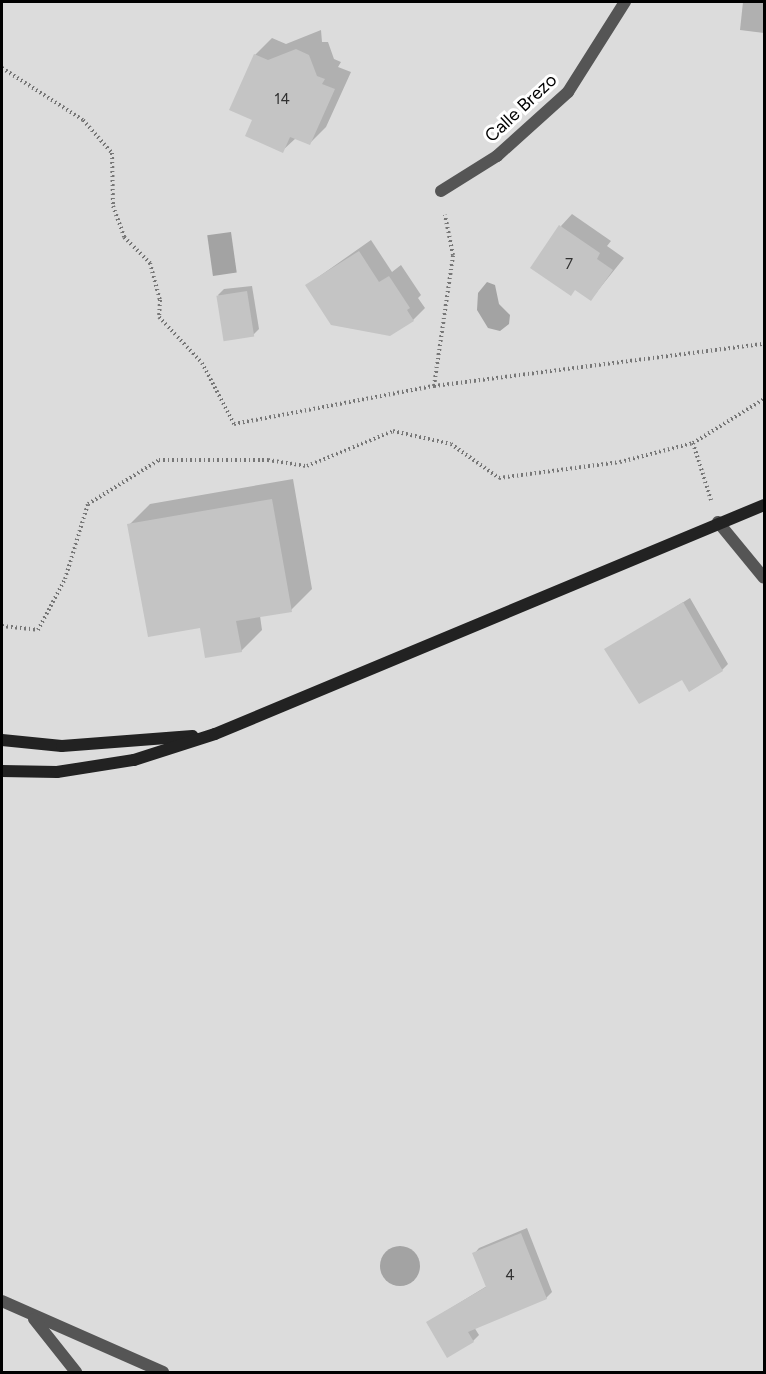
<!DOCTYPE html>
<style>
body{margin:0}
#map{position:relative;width:766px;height:1374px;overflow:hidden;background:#fff;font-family:Figtree,sans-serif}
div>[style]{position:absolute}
.green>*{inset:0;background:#dcdcdc;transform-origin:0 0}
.water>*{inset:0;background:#a3a3a3;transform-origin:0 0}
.round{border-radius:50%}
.shadow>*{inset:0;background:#0003}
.building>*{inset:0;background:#c4c4c4;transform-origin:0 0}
.path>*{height:4px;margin-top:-2px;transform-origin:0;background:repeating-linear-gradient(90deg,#777 0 1.5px,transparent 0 4.5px)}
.lane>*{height:12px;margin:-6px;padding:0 6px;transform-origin:6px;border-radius:6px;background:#555}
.street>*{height:12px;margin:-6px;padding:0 6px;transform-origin:6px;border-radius:6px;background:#555}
.secondary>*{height:12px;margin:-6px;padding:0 6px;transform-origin:6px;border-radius:6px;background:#222}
span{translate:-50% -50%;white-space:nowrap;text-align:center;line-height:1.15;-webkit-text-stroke:6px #fff;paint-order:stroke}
.number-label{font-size:15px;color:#313131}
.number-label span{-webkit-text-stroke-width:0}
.street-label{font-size:18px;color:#000}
.frame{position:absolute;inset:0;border:3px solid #000;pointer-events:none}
</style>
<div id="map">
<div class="green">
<i style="left:2px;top:2px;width:762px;height:1370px"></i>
</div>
<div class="water">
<i style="left:231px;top:232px;width:41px;height:24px;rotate:82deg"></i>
<i style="clip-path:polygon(487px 282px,495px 285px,499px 304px,510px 315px,509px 324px,500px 331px,488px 328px,477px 310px,478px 293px)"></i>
<i class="round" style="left:380px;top:1246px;width:40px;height:40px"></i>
</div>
<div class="shadow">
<i style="clip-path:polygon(743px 2px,764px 2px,764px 33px,740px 30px)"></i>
<i style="clip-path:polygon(321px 30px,322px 42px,328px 42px,334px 59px,341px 62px,338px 67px,351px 72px,326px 127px,309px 144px,296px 138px,282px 151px,254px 119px,255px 55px,272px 38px,286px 44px)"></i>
<i style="clip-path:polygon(572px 214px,611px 241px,607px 246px,624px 258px,591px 299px,561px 226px)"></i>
<i style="clip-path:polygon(371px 240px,392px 272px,401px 265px,421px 295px,418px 298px,425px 308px,413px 320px,307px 285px)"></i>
<i style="clip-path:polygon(252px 286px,259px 329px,253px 335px,218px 295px,224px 289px)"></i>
<i style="clip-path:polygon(293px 479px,312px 589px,291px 610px,260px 616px,262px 630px,241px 651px,201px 626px,129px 525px,150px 504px)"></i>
<i style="clip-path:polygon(690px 598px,728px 664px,722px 670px,689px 690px,682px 677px,606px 650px)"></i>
<i style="clip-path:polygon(527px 1228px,552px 1292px,546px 1298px,474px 1327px,479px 1335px,473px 1341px,428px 1322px,487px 1286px,474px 1254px,479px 1248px)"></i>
</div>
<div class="building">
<i style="clip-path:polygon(296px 49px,309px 55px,317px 76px,325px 79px,322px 84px,335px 89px,310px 145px,290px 137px,283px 153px,245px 136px,252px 120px,229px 110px,254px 54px,268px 60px)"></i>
<i style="clip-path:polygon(559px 225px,600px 253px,597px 259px,613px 270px,591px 301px,575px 290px,571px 296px,530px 268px)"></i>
<i style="clip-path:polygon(359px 251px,379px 282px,389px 276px,410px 308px,407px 310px,414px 321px,390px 336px,331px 325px,305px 285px)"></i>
<i style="left:247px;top:291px;width:46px;height:31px;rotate:81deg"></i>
<i style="clip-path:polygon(272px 499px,292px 612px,236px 621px,242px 652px,205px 658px,200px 628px,148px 637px,127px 524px)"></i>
<i style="clip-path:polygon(683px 602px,723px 671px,689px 692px,682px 680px,639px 704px,604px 649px)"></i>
<i style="clip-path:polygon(521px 1233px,547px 1299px,468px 1332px,474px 1342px,447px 1358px,426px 1322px,486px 1287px,472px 1253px)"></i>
</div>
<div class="path">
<i style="left:2px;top:68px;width:96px;rotate:32.7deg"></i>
<i style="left:83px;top:120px;width:44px;rotate:48.7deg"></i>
<i style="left:112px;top:153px;width:53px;rotate:88.9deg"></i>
<i style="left:113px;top:206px;width:33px;rotate:70deg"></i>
<i style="left:124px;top:237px;width:37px;rotate:45deg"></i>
<i style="left:150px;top:263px;width:38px;rotate:75deg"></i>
<i style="left:160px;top:300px;width:17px;rotate:93deg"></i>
<i style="left:159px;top:317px;width:63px;rotate:46.9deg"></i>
<i style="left:202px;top:363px;width:69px;rotate:62.3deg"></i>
<i style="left:234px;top:424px;width:204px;rotate:-10.8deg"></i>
<i style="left:434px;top:386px;width:333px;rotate:-7.3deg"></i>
<i style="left:434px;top:386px;width:132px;rotate:-81.7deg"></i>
<i style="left:453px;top:255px;width:41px;rotate:-101.3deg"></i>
<i style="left:693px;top:443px;width:60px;rotate:72.5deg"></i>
<i style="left:2px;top:626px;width:36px;rotate:6deg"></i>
<i style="left:38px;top:630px;width:58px;rotate:-62.1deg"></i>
<i style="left:65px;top:579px;width:78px;rotate:-73deg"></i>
<i style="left:88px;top:504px;width:84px;rotate:-31.8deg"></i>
<i style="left:159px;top:460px;width:109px"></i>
<i style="left:268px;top:460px;width:39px;rotate:9deg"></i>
<i style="left:307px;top:466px;width:93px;rotate:-22.1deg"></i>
<i style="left:393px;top:431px;width:59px;rotate:12.6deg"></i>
<i style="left:451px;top:444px;width:59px;rotate:35.3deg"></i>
<i style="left:499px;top:478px;width:122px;rotate:-7.5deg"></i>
<i style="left:620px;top:462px;width:75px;rotate:-14.6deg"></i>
<i style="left:693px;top:443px;width:84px;rotate:-31.8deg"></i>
</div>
<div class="lane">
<i style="left:718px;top:522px;width:72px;rotate:50.6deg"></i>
</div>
<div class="street">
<i style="left:441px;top:191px;width:66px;rotate:-32deg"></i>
<i style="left:497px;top:156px;width:96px;rotate:-42deg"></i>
<i style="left:568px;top:92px;width:107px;rotate:-57.7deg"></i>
<i style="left:2px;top:1301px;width:176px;rotate:23.8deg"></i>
<i style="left:34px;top:1319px;width:68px;rotate:51.6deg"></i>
</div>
<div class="secondary">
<i style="left:2px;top:740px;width:60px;rotate:5.7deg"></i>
<i style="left:62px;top:746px;width:131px;rotate:-4.4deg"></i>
<i style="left:2px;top:771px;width:55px;rotate:1deg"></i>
<i style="left:57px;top:772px;width:78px;rotate:-8.9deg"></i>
<i style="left:134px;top:760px;width:85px;rotate:-17.8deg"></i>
<i style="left:215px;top:734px;width:595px;rotate:-22.64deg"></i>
</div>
<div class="number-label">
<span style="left:282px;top:100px">14</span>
<span style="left:569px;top:265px">7</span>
<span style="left:510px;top:1276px">4</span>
</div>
<div class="street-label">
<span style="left:521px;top:108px;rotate:-43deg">Calle Brezo</span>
</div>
<div class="frame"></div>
</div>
